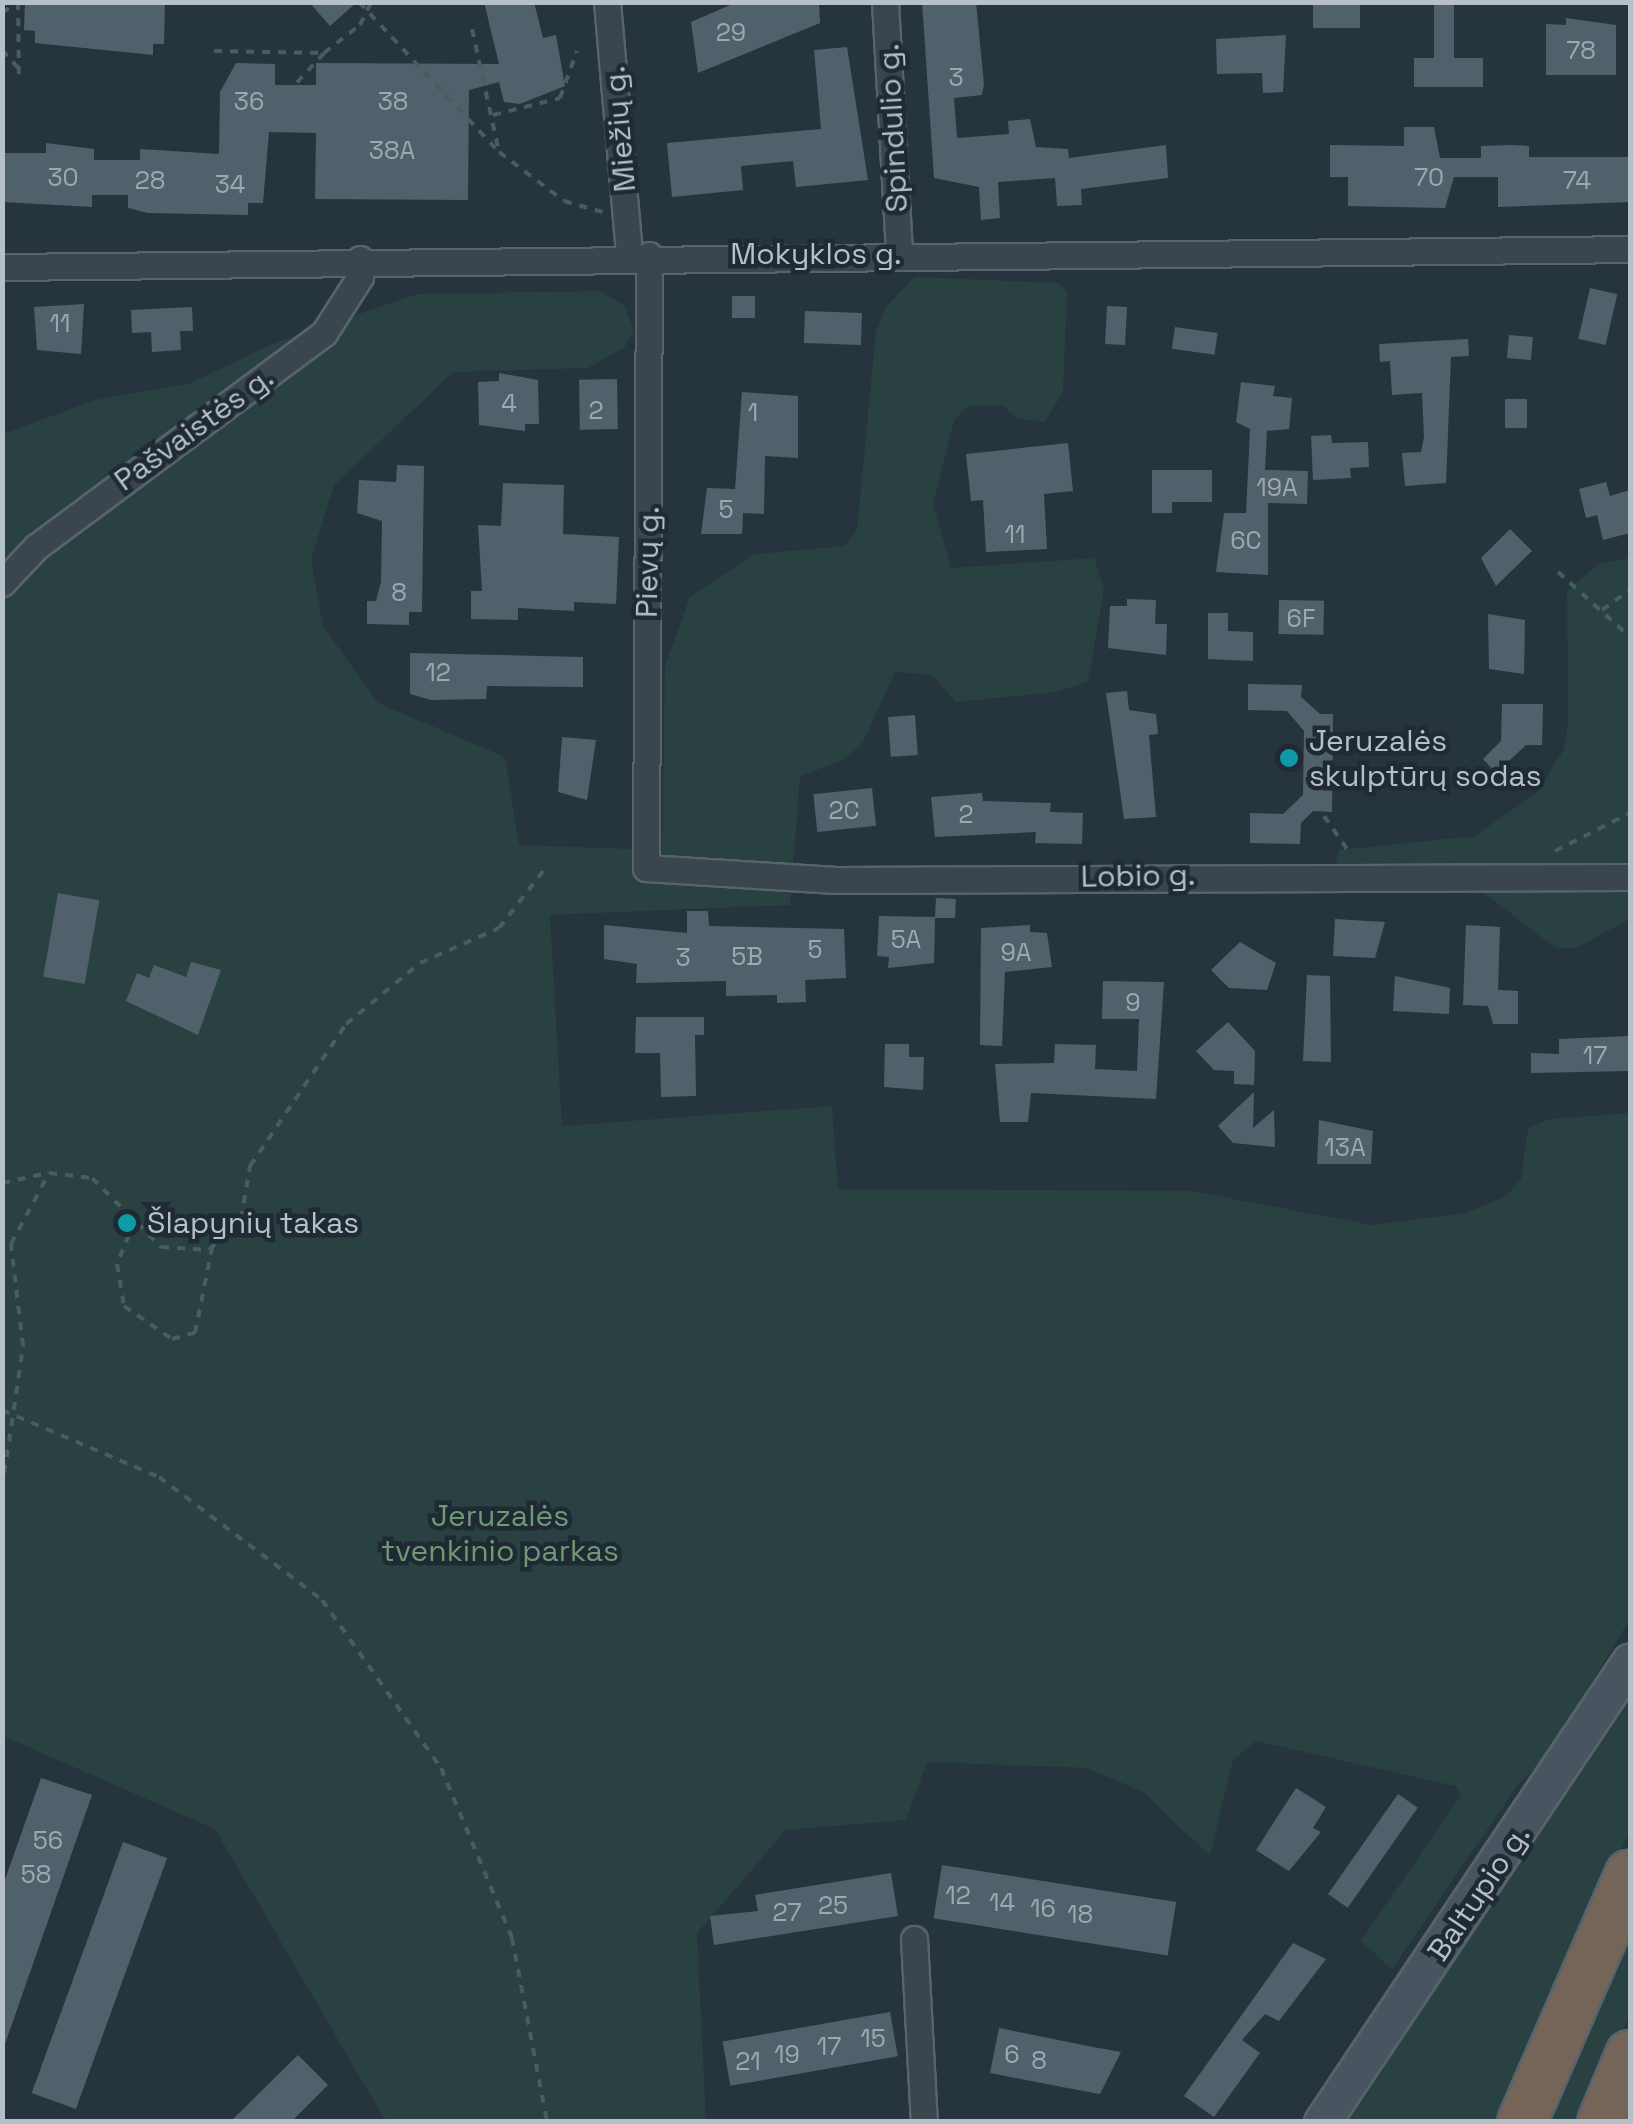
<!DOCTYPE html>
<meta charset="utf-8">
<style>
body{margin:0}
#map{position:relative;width:1633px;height:2124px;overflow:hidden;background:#26343e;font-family:"Space Grotesk",sans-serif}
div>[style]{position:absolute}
.green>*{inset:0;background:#294140}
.building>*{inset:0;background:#51616b;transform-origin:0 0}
.path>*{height:4px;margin-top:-2px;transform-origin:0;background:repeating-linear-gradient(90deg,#485d5d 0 8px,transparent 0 16px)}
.roads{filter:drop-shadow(2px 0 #58636c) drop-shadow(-2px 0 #58636c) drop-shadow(0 2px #58636c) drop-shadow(0 -2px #58636c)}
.street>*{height:25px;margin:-12.5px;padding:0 12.5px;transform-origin:12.5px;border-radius:12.5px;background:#3a454e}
.secondary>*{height:35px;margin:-17.5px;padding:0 17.5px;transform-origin:17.5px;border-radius:17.5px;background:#485561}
.highway>*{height:48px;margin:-24px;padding:0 24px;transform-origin:24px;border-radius:24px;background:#746558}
.dots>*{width:28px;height:28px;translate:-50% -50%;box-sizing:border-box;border:5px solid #1f2a34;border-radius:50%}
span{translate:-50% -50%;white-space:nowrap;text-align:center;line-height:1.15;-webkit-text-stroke:9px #1f2a34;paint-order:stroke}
.number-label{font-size:25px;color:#9da8b2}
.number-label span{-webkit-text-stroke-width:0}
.street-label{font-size:30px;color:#b6c0c9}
.poi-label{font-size:30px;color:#b6c0c9}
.left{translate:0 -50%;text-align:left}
.park-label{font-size:30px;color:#6f9973}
.frame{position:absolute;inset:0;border:5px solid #b6c0c9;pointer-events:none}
</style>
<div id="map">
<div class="green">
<i style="clip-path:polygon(915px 277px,1059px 283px,1067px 292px,1063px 392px,1045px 422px,1017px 418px,1002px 405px,969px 406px,954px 420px,933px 503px,951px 568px,1094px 558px,1104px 589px,1088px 681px,1058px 692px,955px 702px,933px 675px,895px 672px,863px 742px,845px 759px,800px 776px,790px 905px,550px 915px,562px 1126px,832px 1106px,838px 1189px,1191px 1191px,1372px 1225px,1465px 1213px,1505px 1197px,1521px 1179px,1528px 1128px,1549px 1119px,1630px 1113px,1630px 1619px,1544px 1761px,1519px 1783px,1392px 1969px,1361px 1941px,1461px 1795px,1455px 1786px,1256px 1741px,1233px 1760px,1210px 1856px,1143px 1792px,1087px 1768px,927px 1762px,906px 1820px,786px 1830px,697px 1933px,706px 2121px,386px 2122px,215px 1829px,3px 1736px,3px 434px,95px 400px,191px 383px,270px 345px,417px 294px,600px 291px,625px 306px,634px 331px,624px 348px,587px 368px,453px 372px,334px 485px,311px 559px,323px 626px,378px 703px,505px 757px,519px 845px,662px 850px,665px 666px,690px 597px,755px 554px,845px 546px,857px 529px,876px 332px,887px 306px)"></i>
<i style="clip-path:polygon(1630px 558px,1630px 919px,1576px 948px,1556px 948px,1475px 886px,1335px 867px,1339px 850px,1475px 836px,1536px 793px,1563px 751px,1568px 724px,1567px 591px,1598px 564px)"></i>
<i style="clip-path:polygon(1630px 1684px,1630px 1830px,1502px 2121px,1340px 2122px)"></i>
<i style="clip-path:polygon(1630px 1915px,1630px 2014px,1583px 2121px,1540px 2122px)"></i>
</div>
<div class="building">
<i style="clip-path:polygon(25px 2px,165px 2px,164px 44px,153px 44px,153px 55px,35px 43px,35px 31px,24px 30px)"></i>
<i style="clip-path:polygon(309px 2px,357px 2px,330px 26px)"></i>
<i style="clip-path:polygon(484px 2px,534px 2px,543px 38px,556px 35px,565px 86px,520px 104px,504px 102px,499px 82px,469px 90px,468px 200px,315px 199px,316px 133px,269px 132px,263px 203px,248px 203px,248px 215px,148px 213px,128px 208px,128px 195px,92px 195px,92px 207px,2px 202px,2px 153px,46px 153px,46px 143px,94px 149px,94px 160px,140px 160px,140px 149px,219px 154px,220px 92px,236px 63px,275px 64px,275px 85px,316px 85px,316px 63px,499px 64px)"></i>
<i style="clip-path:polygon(737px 2px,819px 2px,820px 23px,698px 73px,691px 22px)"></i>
<i style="clip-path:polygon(922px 2px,976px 2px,984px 84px,982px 95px,954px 98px,957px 138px,1009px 134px,1008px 121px,1030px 119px,1036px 147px,1068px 149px,1069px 158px,1166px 145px,1168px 178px,1081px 189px,1082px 205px,1057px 206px,1055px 178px,998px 182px,1000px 218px,981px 220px,979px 187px,934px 178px)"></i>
<i style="left:1313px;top:2px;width:47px;height:26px"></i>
<i style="clip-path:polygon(1434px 2px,1454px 2px,1454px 58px,1483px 58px,1483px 87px,1414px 87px,1414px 58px,1434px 58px)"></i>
<i style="clip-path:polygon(1566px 18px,1616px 25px,1616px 75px,1546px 75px,1546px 24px,1566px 25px)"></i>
<i style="clip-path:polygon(1286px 35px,1283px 92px,1263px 93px,1262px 73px,1217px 74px,1216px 39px)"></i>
<i style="clip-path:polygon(847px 47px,868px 180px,796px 187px,793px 161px,741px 166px,743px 190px,672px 197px,667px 143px,821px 129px,814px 50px)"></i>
<i style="clip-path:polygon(1404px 127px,1434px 127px,1440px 158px,1481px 158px,1481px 146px,1512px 145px,1529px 146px,1529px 157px,1630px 157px,1630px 202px,1498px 207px,1498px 177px,1454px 177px,1445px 208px,1348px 206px,1348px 177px,1330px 177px,1330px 145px,1404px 146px)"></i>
<i style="left:1590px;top:288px;width:28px;height:52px;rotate:13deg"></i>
<i style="left:755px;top:296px;width:22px;height:23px;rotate:90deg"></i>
<i style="clip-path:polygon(84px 304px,81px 354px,37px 350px,34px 307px)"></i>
<i style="left:1107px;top:306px;width:20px;height:38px;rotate:3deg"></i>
<i style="clip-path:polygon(192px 307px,193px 331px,180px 331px,181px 350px,152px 352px,151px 332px,132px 333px,131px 310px)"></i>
<i style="left:805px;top:311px;width:57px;height:32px;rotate:2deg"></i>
<i style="left:1175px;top:327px;width:43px;height:22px;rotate:8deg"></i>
<i style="left:1509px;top:335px;width:24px;height:23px;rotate:5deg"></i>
<i style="clip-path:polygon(1468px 339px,1469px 356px,1451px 357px,1446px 483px,1405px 486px,1402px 453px,1421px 452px,1424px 437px,1422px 393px,1392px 395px,1390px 361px,1380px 362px,1379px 344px)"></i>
<i style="clip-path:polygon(499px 373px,538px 380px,539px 424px,525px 424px,525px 431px,479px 425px,478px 382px,499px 381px)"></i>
<i style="left:617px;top:379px;width:50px;height:38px;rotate:89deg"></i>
<i style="clip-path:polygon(1241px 382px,1275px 386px,1273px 396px,1292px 398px,1289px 429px,1267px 431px,1265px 470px,1308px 471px,1307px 504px,1268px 503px,1268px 575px,1216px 572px,1224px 513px,1246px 513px,1250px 429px,1236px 422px)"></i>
<i style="clip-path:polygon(742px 392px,798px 396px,798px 458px,765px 456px,764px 514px,743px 513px,742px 534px,701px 534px,707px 488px,735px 489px)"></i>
<i style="left:1505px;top:399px;width:22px;height:29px"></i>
<i style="clip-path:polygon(1331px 435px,1332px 443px,1368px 442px,1369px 467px,1350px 468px,1351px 478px,1313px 480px,1311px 436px)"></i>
<i style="clip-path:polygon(1068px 443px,1073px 491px,1044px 494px,1047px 549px,986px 552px,983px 500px,971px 501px,966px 454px)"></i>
<i style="clip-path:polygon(397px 465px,424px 466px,422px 612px,409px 612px,409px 625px,367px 624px,367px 601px,376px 601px,381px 582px,382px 521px,357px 513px,359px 480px,396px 482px)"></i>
<i style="clip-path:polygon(1152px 470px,1212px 470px,1212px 502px,1172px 502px,1172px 513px,1152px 513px)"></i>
<i style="clip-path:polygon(1606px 482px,1610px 496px,1630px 490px,1630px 533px,1603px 540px,1597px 515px,1586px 518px,1579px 489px)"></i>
<i style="clip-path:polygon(503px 483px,564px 485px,563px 534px,619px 537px,616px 604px,574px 602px,574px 611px,518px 608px,518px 620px,471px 619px,471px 591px,482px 591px,478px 525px,501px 526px)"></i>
<i style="clip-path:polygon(1510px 529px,1532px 551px,1496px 586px,1481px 558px)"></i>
<i style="clip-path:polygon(1127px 599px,1156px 600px,1155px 624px,1167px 624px,1166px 655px,1108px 648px,1110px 606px,1127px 606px)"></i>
<i style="left:1279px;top:600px;width:45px;height:34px;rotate:1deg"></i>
<i style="clip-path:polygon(1208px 613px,1228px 613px,1228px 631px,1253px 632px,1253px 661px,1208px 659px)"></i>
<i style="clip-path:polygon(1488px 614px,1525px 620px,1524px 674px,1489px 669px)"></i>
<i style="clip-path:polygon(410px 653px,583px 657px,583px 687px,487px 686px,486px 699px,431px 700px,410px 694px)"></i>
<i style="clip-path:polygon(1248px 684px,1302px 685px,1301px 697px,1320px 714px,1333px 714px,1332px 812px,1313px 811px,1301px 823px,1300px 844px,1250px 843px,1250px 813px,1283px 814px,1303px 795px,1304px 731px,1287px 711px,1248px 710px)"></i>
<i style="clip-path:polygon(1127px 691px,1129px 710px,1156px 714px,1158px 734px,1149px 735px,1156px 817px,1124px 819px,1106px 693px)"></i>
<i style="clip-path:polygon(1502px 704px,1543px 704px,1542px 745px,1526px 745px,1496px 773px,1483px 759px,1501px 741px)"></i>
<i style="left:915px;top:715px;width:40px;height:27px;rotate:86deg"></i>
<i style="clip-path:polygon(562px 737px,596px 740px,587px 800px,558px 792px)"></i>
<i style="left:872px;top:788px;width:38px;height:59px;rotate:84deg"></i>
<i style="clip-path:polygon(982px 793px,983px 801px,1051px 803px,1050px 812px,1083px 813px,1082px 844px,1035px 843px,1036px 832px,935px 837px,931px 797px)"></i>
<i style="left:58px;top:893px;width:42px;height:85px;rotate:10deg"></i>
<i style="clip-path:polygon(936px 898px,956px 899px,955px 918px,935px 918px,934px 963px,888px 968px,889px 957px,877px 956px,879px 916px,935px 917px)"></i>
<i style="clip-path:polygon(687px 911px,708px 911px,709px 926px,844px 929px,846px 978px,805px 980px,806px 1002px,777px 1003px,777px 995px,726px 996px,726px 981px,636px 983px,637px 964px,604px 959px,604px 925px,687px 933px)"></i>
<i style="clip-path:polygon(1335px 919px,1385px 922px,1375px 958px,1333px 956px)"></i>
<i style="clip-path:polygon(1030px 925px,1030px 932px,1047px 933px,1052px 967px,1005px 972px,1002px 1046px,980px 1045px,981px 928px)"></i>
<i style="clip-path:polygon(1466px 925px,1500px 927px,1498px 990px,1518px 991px,1518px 1024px,1493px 1024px,1488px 1006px,1463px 1005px)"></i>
<i style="clip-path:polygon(1240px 942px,1276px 963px,1267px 990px,1229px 988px,1211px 970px)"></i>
<i style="clip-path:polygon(191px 962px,221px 970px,198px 1035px,126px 1001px,137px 973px,149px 978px,154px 965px,186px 977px)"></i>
<i style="clip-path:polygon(1307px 975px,1330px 976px,1331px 1062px,1303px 1061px)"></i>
<i style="clip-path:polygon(1395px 976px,1450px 988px,1449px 1014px,1393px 1011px)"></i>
<i style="clip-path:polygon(1103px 981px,1164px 982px,1156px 1099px,1031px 1093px,1028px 1122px,1000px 1122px,995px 1064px,1054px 1063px,1055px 1044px,1096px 1045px,1095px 1069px,1137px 1071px,1139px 1019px,1102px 1019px)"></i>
<i style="clip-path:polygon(636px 1017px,704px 1017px,704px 1035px,695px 1035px,696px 1096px,661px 1097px,660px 1053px,635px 1053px)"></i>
<i style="clip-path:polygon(1228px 1022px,1255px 1051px,1254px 1085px,1234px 1084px,1234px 1071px,1214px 1070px,1196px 1051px)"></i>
<i style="clip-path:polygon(1630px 1036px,1630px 1071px,1531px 1073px,1531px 1053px,1559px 1054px,1559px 1039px)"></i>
<i style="clip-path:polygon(885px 1044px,909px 1044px,909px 1057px,924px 1057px,923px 1090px,884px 1087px)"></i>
<i style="clip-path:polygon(1254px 1092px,1253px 1128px,1274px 1110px,1275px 1147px,1233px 1143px,1218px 1126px)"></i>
<i style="clip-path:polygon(1319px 1120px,1373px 1131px,1371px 1164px,1317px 1164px)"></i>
<i style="clip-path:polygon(41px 1778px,92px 1795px,5px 2044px,2px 1888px)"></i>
<i style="clip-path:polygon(1296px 1788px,1326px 1807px,1313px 1828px,1321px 1832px,1289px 1871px,1256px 1850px)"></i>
<i style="left:1398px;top:1794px;width:24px;height:122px;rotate:35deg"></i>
<i style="left:123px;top:1842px;width:47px;height:267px;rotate:20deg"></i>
<i style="left:942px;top:1865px;width:237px;height:54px;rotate:9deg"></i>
<i style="clip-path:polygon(891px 1873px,898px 1916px,714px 1945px,710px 1916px,758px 1911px,755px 1895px)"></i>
<i style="clip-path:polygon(1293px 1943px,1326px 1959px,1279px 2021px,1265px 2014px,1242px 2040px,1260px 2053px,1214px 2117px,1184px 2096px)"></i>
<i style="left:890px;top:2012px;width:45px;height:170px;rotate:80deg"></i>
<i style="clip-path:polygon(999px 2028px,1093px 2047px,1121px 2052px,1100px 2094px,1062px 2087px,990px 2073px)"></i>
<i style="clip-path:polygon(298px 2055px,328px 2085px,291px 2122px,230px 2122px)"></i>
</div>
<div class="path">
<i style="left:18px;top:2px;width:80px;rotate:89.3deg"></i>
<i style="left:359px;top:2px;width:205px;rotate:47deg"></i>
<i style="left:2px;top:13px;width:19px;rotate:-36deg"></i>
<i style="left:472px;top:29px;width:126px;rotate:77.6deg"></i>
<i style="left:499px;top:152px;width:81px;rotate:37deg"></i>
<i style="left:564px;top:201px;width:40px;rotate:16deg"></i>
<i style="left:2px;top:50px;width:24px;rotate:48deg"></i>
<i style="left:214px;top:51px;width:110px;rotate:1deg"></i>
<i style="left:324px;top:53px;width:47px;rotate:132.4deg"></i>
<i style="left:324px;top:53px;width:46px;rotate:-37.9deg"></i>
<i style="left:360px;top:25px;width:25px;rotate:-64deg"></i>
<i style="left:493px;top:115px;width:69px;rotate:-14.2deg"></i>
<i style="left:560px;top:98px;width:50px;rotate:-70.1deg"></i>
<i style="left:1558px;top:572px;width:97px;rotate:42.1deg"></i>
<i style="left:1602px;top:610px;width:34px;rotate:-36deg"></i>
<i style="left:1324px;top:816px;width:44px;rotate:55.2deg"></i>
<i style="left:1555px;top:851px;width:84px;rotate:-26.9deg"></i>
<i style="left:2px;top:1183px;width:48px;rotate:-12deg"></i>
<i style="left:49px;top:1173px;width:43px;rotate:6.6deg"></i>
<i style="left:92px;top:1178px;width:98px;rotate:45deg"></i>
<i style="left:161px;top:1247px;width:48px;rotate:3.6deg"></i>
<i style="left:209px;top:1250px;width:45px;rotate:-44.1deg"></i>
<i style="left:241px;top:1219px;width:54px;rotate:-80.4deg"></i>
<i style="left:250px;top:1166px;width:171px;rotate:-55.9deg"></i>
<i style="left:346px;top:1024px;width:96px;rotate:-39.5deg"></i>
<i style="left:420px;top:963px;width:86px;rotate:-23.9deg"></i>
<i style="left:499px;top:928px;width:78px;rotate:-52.3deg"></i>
<i style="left:135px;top:1220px;width:48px;rotate:112.2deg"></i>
<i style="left:117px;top:1264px;width:43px;rotate:80.5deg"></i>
<i style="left:124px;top:1306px;width:58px;rotate:34.5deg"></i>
<i style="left:172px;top:1339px;width:24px;rotate:-15deg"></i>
<i style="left:195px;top:1333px;width:87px;rotate:-78.7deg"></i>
<i style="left:2px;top:1410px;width:171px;rotate:23.1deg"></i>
<i style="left:159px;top:1477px;width:204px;rotate:37deg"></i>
<i style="left:322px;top:1600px;width:206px;rotate:54.7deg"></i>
<i style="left:441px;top:1768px;width:184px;rotate:67.3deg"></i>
<i style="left:512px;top:1938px;width:187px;rotate:79.2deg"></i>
<i style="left:2px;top:1489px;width:145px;rotate:-81.6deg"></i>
<i style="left:23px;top:1346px;width:103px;rotate:-96.7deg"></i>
<i style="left:11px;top:1244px;width:81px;rotate:-61.8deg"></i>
</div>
<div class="roads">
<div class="street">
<i style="left:607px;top:2px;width:254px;rotate:85deg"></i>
<i style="left:885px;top:2px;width:252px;rotate:86.8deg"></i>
<i style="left:649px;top:255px;width:613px;rotate:90.28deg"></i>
<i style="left:646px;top:868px;width:190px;rotate:3.6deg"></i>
<i style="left:836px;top:880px;width:794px;rotate:-0.22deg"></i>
<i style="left:2px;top:267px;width:1628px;rotate:-0.63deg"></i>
<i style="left:2px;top:583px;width:50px;rotate:-46.6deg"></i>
<i style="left:36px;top:547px;width:359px;rotate:-36.6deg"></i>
<i style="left:324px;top:333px;width:67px;rotate:-57.3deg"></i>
<i style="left:360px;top:277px;width:18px;rotate:-90deg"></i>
<i style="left:914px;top:1939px;width:183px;rotate:86.9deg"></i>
</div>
<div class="secondary">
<i style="left:1322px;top:2122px;width:554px;rotate:-56.25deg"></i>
</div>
<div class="highway">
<i style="left:1522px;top:2122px;width:270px;rotate:-66.5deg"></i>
<i style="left:1602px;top:2122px;width:73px;rotate:-67.3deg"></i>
</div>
</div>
<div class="dots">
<i style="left:1289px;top:758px;background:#0f9aa8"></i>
<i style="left:127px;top:1223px;background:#0f9aa8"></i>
</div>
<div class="number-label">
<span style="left:731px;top:32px">29</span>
<span style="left:1581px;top:50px">78</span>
<span style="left:956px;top:77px">3</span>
<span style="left:249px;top:101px">36</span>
<span style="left:393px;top:101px">38</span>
<span style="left:392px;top:150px">38A</span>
<span style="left:63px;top:177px">30</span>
<span style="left:1429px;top:177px">70</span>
<span style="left:150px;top:180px">28</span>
<span style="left:1577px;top:180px">74</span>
<span style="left:230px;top:184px">34</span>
<span style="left:60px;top:323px">11</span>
<span style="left:509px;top:403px">4</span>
<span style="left:596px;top:410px">2</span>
<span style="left:753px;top:412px">1</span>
<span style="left:1277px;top:487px">19A</span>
<span style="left:726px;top:509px">5</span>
<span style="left:1015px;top:534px">11</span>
<span style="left:1246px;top:540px">6C</span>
<span style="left:399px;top:592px">8</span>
<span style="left:1301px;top:618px">6F</span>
<span style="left:438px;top:672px">12</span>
<span style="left:844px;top:810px">2C</span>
<span style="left:966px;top:814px">2</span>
<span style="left:906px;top:939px">5A</span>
<span style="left:815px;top:949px">5</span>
<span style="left:1016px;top:952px">9A</span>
<span style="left:747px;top:956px">5B</span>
<span style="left:683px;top:957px">3</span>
<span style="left:1133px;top:1002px">9</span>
<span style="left:1595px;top:1055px">17</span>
<span style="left:1345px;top:1147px">13A</span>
<span style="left:48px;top:1840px">56</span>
<span style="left:36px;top:1874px">58</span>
<span style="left:958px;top:1895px">12</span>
<span style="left:1002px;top:1902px">14</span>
<span style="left:833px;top:1905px">25</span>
<span style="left:1043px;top:1908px">16</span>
<span style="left:787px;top:1912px">27</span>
<span style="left:1080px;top:1914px">18</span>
<span style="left:873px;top:2038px">15</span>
<span style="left:829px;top:2046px">17</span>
<span style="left:787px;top:2054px">19</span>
<span style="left:1012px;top:2054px">6</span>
<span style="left:1039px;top:2060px">8</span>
<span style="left:748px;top:2061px">21</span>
</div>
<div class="street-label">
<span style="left:893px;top:128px;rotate:-93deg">Spindulio g.</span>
<span style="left:620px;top:129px;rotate:-95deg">Miežių g.</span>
<span style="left:816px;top:254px">Mokyklos g.</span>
<span style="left:194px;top:429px;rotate:-36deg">Pašvaistės g.</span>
<span style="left:648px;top:562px;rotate:-89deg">Pievų g.</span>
<span style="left:1138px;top:876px;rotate:-1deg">Lobio g.</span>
<span style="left:1479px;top:1893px;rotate:-56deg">Baltupio g.</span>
</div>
<div class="poi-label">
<span class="left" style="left:1309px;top:758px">Jeruzalės<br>skulptūrų sodas</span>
<span class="left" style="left:147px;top:1223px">Šlapynių takas</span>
</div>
<div class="park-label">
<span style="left:500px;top:1533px">Jeruzalės<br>tvenkinio parkas</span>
</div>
<div class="frame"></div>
</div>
